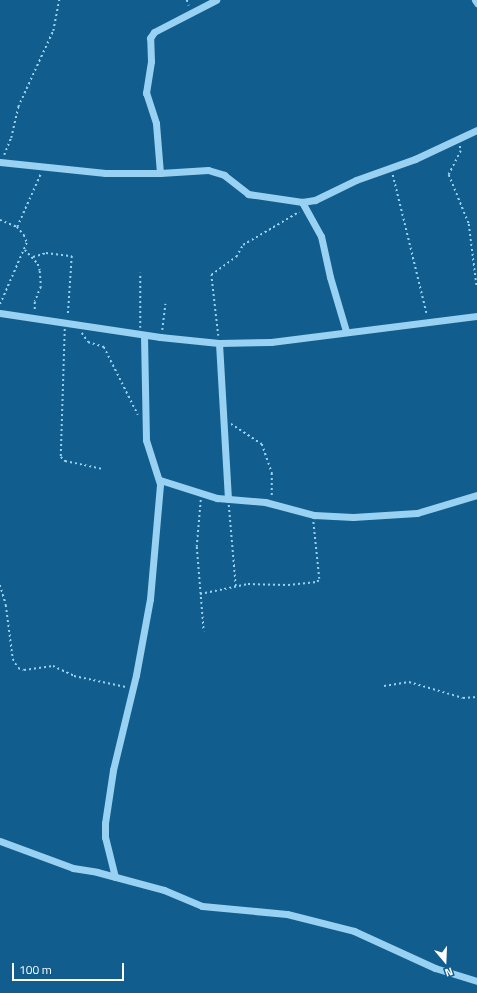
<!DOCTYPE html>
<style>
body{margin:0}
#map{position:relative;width:477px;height:993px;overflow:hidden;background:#105d8e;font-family:"Titillium Web",sans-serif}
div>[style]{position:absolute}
.path>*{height:1.5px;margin-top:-0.75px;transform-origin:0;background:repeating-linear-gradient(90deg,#99d1f2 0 2px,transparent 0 5px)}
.minor>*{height:7px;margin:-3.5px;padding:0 3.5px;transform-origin:3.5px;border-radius:3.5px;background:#99d1f2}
span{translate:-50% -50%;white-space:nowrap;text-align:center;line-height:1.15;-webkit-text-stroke:3px #105d8e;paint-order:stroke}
.north{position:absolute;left:425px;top:941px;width:40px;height:40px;-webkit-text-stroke:3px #105d8e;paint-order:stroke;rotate:161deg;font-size:11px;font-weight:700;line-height:16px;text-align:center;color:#fff}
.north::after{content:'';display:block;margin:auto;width:14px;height:18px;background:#fff;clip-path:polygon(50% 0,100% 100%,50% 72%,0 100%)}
.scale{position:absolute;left:12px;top:963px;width:112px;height:18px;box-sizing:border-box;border:2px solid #fff;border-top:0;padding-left:5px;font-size:12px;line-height:14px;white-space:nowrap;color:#fff;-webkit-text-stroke:3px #105d8e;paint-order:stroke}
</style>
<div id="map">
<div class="path">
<i style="left:187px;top:0;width:6px;rotate:72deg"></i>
<i style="left:460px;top:146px;width:5px;rotate:79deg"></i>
<i style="left:461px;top:151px;width:27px;rotate:117deg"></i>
<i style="left:449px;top:175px;width:53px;rotate:67.8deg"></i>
<i style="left:469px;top:224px;width:64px;rotate:82.9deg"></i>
<i style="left:4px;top:155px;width:18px;rotate:-68deg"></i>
<i style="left:11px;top:138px;width:32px;rotate:-77deg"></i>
<i style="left:18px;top:107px;width:84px;rotate:-65.3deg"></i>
<i style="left:53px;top:31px;width:32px;rotate:-79deg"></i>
<i style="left:393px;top:175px;width:144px;rotate:76.3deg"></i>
<i style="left:0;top:220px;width:18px;rotate:22deg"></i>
<i style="left:17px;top:227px;width:11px;rotate:49deg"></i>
<i style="left:24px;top:235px;width:9px;rotate:69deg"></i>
<i style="left:27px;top:243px;width:68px;rotate:113.5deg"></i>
<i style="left:17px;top:227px;width:59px;rotate:-66deg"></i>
<i style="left:25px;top:250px;width:19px;rotate:47deg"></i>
<i style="left:38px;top:264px;width:7px;rotate:74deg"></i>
<i style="left:40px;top:271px;width:16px;rotate:86deg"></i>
<i style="left:41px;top:287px;width:16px;rotate:112deg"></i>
<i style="left:35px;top:302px;width:9px;rotate:90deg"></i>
<i style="left:33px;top:257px;width:14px;rotate:-17deg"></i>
<i style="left:46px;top:253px;width:26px;rotate:7deg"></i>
<i style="left:72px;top:256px;width:60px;rotate:93.8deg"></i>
<i style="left:140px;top:328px;width:55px;rotate:-90deg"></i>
<i style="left:65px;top:329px;width:128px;rotate:91.8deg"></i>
<i style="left:61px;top:457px;width:6px;rotate:45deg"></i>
<i style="left:65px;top:461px;width:38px;rotate:12deg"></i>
<i style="left:162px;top:330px;width:26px;rotate:-83deg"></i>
<i style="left:82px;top:333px;width:11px;rotate:56deg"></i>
<i style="left:88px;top:342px;width:17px;rotate:17deg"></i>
<i style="left:104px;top:347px;width:76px;rotate:63.4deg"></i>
<i style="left:218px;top:336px;width:61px;rotate:-96.5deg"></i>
<i style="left:211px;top:275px;width:31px;rotate:-36deg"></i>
<i style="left:236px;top:257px;width:14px;rotate:-60deg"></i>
<i style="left:243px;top:245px;width:65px;rotate:-30.5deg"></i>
<i style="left:231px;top:424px;width:37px;rotate:33deg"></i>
<i style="left:262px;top:444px;width:31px;rotate:71deg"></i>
<i style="left:272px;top:473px;width:24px;rotate:90deg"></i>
<i style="left:201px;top:500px;width:47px;rotate:94.9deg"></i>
<i style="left:197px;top:547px;width:85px;rotate:85.3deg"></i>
<i style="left:229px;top:505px;width:82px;rotate:85.1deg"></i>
<i style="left:0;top:585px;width:21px;rotate:73deg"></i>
<i style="left:6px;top:605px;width:54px;rotate:82.6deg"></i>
<i style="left:13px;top:659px;width:10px;rotate:61deg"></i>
<i style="left:18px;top:668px;width:6px;rotate:18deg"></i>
<i style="left:24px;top:670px;width:29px;rotate:-8deg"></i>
<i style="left:53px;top:666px;width:23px;rotate:25deg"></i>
<i style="left:74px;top:676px;width:53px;rotate:11.9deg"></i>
<i style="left:200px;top:594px;width:49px;rotate:-11.8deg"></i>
<i style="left:248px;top:584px;width:40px;rotate:1.4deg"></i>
<i style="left:288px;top:585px;width:29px;rotate:-6deg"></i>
<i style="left:317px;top:582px;width:4px;rotate:-56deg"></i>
<i style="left:319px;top:579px;width:58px;rotate:-95.9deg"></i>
<i style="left:384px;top:686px;width:25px;rotate:-9deg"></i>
<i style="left:409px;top:682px;width:56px;rotate:16.5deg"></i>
<i style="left:463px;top:698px;width:14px;rotate:-4deg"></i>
</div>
<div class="minor">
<i style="left:475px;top:0;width:4px;rotate:56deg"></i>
<i style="left:0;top:162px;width:106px;rotate:6deg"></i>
<i style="left:105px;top:173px;width:55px"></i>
<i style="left:160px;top:173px;width:48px;rotate:-3.6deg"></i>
<i style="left:208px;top:170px;width:17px;rotate:17deg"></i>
<i style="left:224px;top:175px;width:31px;rotate:38deg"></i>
<i style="left:248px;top:194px;width:55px;rotate:8.4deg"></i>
<i style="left:302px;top:202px;width:13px;rotate:-9deg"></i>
<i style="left:315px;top:200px;width:46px;rotate:-26deg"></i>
<i style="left:356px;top:180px;width:63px;rotate:-19.6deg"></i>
<i style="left:415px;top:159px;width:68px;rotate:-25.1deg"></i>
<i style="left:160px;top:173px;width:50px;rotate:-94.6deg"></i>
<i style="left:156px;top:123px;width:32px;rotate:-108deg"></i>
<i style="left:146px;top:93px;width:32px;rotate:-81deg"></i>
<i style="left:151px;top:61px;width:23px;rotate:-92deg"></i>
<i style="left:150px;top:38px;width:7px;rotate:-56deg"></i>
<i style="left:154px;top:32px;width:70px;rotate:-27.3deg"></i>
<i style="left:302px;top:202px;width:39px;rotate:61deg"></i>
<i style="left:321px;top:236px;width:42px;rotate:77.6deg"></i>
<i style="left:330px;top:277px;width:56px;rotate:73.5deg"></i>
<i style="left:0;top:313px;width:162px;rotate:8.5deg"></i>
<i style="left:160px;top:337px;width:59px;rotate:5.8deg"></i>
<i style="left:219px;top:343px;width:52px;rotate:-1.1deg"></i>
<i style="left:271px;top:342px;width:208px;rotate:-7.2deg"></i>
<i style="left:219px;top:343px;width:156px;rotate:86.7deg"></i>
<i style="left:160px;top:480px;width:60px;rotate:17.5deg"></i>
<i style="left:217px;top:498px;width:48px;rotate:4.8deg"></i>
<i style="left:265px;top:502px;width:51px;rotate:14.9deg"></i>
<i style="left:314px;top:515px;width:39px;rotate:3deg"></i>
<i style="left:353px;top:517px;width:64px;rotate:-3.6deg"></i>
<i style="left:417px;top:513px;width:63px;rotate:-16.7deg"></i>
<i style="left:0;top:841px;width:78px;rotate:20.3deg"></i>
<i style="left:73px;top:868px;width:24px;rotate:9deg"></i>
<i style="left:97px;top:872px;width:69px;rotate:15deg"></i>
<i style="left:164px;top:890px;width:41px;rotate:22.8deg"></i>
<i style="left:202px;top:906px;width:85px;rotate:5.4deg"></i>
<i style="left:287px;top:914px;width:69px;rotate:14.2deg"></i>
<i style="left:354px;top:931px;width:89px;rotate:24.6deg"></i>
<i style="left:435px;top:968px;width:44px;rotate:17.2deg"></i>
<i style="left:115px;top:877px;width:41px;rotate:-104deg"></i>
<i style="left:105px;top:837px;width:14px;rotate:-90deg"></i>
<i style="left:105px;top:823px;width:54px;rotate:-81.4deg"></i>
<i style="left:113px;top:770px;width:98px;rotate:-76.4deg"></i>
<i style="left:136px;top:675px;width:77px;rotate:-79.6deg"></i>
<i style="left:150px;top:599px;width:115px;rotate:-85deg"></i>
<i style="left:160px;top:484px;width:46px;rotate:-107.7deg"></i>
<i style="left:146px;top:440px;width:105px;rotate:-91.1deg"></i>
</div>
<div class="north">N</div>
<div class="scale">100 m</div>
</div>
